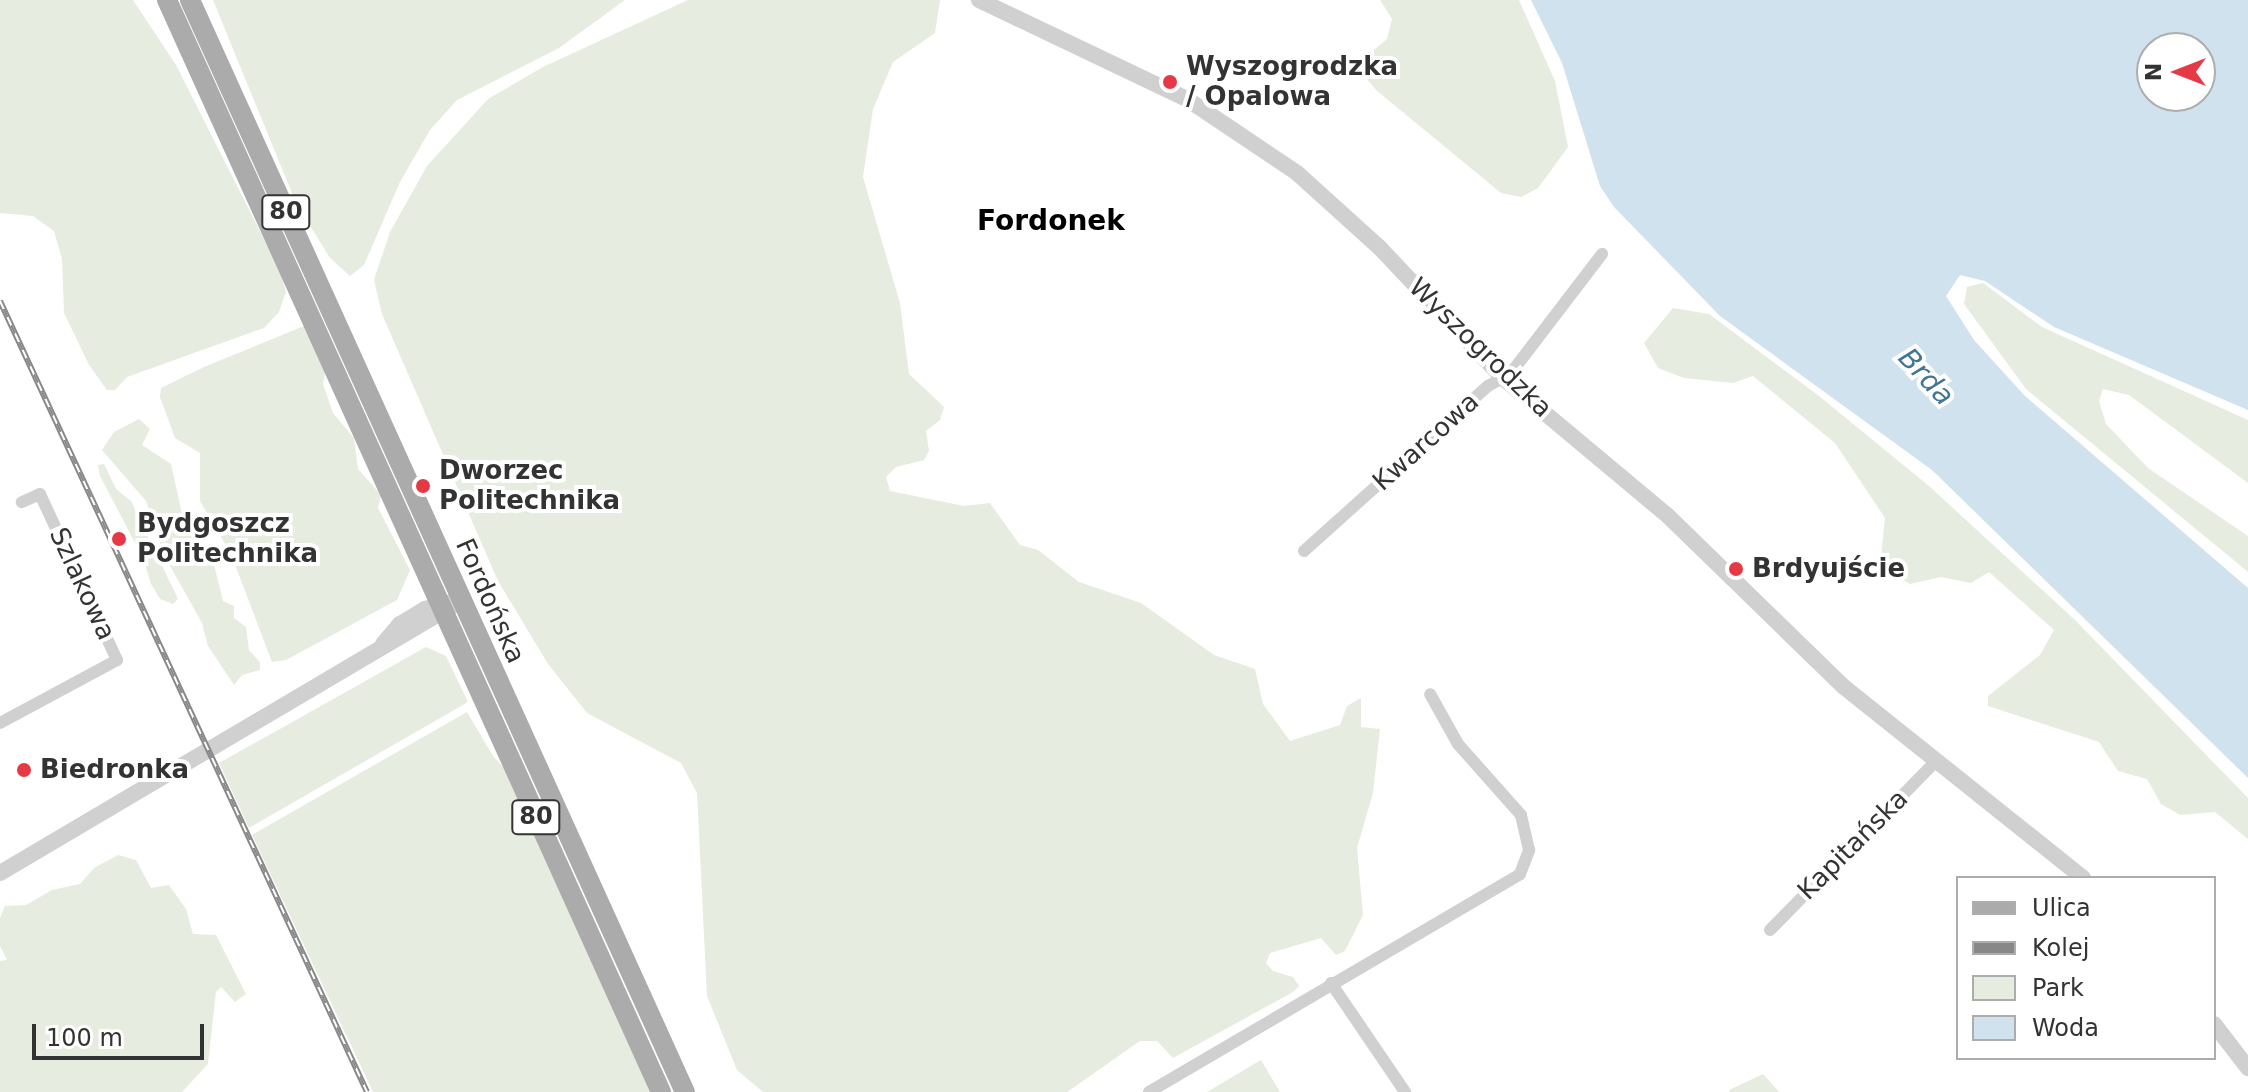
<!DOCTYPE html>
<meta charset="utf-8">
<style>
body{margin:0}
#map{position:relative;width:2248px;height:1092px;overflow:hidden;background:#fff;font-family:"DejaVu Sans",sans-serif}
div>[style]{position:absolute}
.green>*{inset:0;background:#e6ecdf}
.water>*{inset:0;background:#cfe2ee}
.minor>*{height:12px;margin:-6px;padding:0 6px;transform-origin:6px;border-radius:6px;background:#d0d0d0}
.tertiary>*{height:16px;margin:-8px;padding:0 8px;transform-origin:8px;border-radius:8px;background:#d0d0d0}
.primary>*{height:20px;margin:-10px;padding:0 10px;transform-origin:10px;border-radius:10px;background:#ababab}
.rail>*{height:6px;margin-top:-3px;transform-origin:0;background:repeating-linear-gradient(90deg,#fff 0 9px,#888 0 18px);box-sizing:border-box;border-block:2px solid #888}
.dots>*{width:22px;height:22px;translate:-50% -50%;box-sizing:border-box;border:4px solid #fff;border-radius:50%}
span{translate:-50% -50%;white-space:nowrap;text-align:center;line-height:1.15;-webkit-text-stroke:8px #fff;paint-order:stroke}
.shield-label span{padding:2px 6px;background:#fff;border:2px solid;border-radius:6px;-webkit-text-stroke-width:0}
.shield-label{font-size:24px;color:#333;font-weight:700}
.poi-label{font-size:26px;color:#333;font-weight:700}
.left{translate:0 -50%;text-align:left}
.street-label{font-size:26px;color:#333}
.neighbourhood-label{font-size:28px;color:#000;font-weight:700}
.water-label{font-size:28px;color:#3f7597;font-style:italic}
.legend{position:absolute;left:1956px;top:876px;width:260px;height:184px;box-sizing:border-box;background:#fff;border:2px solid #adadad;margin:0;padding:10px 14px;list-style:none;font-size:24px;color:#333}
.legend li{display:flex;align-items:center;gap:16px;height:40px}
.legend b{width:40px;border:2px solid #adadad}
.north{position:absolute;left:2136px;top:32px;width:80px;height:80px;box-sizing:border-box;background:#fff;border:2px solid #adadad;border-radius:50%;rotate:270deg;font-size:22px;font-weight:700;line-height:32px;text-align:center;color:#333}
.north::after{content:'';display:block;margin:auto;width:28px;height:36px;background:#e63946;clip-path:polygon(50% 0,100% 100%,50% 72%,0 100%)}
.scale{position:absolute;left:32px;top:1024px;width:172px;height:36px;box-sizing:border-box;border:4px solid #333;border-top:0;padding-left:10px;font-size:24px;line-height:28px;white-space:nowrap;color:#333;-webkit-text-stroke:6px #fff;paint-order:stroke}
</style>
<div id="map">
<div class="green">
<i style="clip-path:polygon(0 0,133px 0,176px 65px,281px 273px,286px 292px,279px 312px,264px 328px,127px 377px,115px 390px,107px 390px,89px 365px,64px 313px,62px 259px,54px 231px,33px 216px,0 213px)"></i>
<i style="clip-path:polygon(213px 0,625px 0,559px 48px,457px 100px,430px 130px,400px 182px,364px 265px,350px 276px,330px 258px,296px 203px)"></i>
<i style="clip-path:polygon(688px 0,940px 0,935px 33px,893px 62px,873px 109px,863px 177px,900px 303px,909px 374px,944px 407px,940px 420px,926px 431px,929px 451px,924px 460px,896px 467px,886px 477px,890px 491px,964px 506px,990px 503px,1020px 545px,1038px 550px,1079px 582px,1141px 603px,1214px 655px,1255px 669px,1263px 704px,1290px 741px,1340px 725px,1347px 706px,1361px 698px,1361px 727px,1380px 729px,1373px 793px,1357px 848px,1363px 915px,1345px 951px,1336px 955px,1321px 938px,1270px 953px,1266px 963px,1273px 971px,1293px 977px,1299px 986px,1293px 992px,1173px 1058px,1157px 1041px,1140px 1041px,1067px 1092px,763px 1092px,737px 1070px,707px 996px,697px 793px,681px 763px,587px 713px,548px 664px,498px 581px,382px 314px,374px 280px,390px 232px,427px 166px,488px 99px,543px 67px)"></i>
<i style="clip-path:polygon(1380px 0,1519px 0,1555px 81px,1568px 147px,1538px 188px,1521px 197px,1501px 193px,1376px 90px,1366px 78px,1368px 55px,1387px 39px,1392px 19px)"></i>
<i style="clip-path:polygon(1983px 283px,2042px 327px,2248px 420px,2248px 483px,2129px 395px,2103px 389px,2099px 401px,2106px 424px,2148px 468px,2248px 536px,2248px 572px,2026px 389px,1964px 304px,1967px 287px)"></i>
<i style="clip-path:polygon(1673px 308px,1709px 314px,1819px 396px,1929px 486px,2076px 621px,2248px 798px,2248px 839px,2215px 812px,2180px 815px,2161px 804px,2147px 779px,2118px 771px,2099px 742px,1988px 706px,1988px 696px,2040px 655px,2054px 630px,1989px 572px,1971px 583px,1941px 577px,1910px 584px,1880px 566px,1885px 518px,1835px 443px,1753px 376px,1733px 383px,1684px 378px,1658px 368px,1644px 343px)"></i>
<i style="clip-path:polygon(304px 326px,326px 368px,323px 384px,333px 413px,354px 438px,358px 469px,381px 495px,378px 508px,410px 570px,397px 600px,286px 660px,272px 662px,231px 554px,200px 501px,200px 453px,175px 438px,160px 397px,161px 388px,204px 367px)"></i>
<i style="clip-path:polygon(139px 419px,150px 429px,142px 445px,171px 464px,182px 514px,212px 557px,223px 601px,234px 606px,234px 618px,246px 627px,249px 650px,260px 662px,260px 670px,242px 675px,234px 685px,208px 646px,202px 623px,164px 555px,146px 501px,102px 450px,114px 432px)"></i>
<i style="clip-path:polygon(104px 464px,116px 489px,131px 501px,178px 599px,173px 604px,160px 599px,151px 584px,143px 558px,100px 476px,98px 465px)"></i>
<i style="clip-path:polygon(426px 647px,446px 656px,468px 702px,249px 828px,219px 763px)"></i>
<i style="clip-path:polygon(467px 712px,493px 756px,510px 774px,654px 1092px,373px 1092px,252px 835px)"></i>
<i style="clip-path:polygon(118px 855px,136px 860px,151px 888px,169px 885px,186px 909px,193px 934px,216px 935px,246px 994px,235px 1002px,221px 987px,216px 992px,208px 1064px,182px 1092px,0 1092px,0 961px,7px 960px,0 946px,0 918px,5px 906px,26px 905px,52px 890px,80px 884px,94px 868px)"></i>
<i style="clip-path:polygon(1261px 1060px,1280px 1092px,1207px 1092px)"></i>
<i style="clip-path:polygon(1763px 1074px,1779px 1092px,1730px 1092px,1729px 1090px)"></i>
</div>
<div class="water">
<i style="clip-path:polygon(evenodd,1531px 0,2248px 0,2248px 410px,2054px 327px,1985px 281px,1960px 275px,1946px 296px,1974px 340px,2025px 396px,2248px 588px,2248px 778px,1932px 470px,1720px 316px,1614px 207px,1600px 186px,1562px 63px,1531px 0,2152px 48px,2200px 48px,2200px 96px,2152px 96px,2152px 48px)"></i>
</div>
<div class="minor">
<i style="left:1304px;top:551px;width:247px;rotate:-41.9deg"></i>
<i style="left:1488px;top:386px;width:26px;rotate:-29deg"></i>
<i style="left:1511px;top:373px;width:150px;rotate:-52.6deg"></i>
<i style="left:0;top:723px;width:133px;rotate:-28.3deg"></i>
<i style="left:117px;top:660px;width:183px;rotate:-114.9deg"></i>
<i style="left:40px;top:494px;width:20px;rotate:156deg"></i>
<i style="left:1770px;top:930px;width:238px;rotate:-45.5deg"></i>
<i style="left:1331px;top:983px;width:132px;rotate:55.8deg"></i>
<i style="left:1149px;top:1092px;width:430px;rotate:-30.4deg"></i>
<i style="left:1520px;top:874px;width:26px;rotate:-69deg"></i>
<i style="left:1529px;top:850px;width:36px;rotate:-103deg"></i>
<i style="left:1521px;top:815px;width:95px;rotate:-131.6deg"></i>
<i style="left:1458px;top:744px;width:57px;rotate:-119.2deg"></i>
</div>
<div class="tertiary">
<i style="left:979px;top:0;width:230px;rotate:25.5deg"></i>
<i style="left:1187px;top:99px;width:133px;rotate:33.9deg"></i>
<i style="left:1297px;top:173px;width:110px;rotate:42.1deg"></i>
<i style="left:1379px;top:247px;width:180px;rotate:46.6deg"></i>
<i style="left:1503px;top:378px;width:215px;rotate:39.9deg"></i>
<i style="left:1668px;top:516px;width:245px;rotate:44.2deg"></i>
<i style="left:1844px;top:687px;width:306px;rotate:38.6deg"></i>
<i style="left:383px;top:644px;width:26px;rotate:-50deg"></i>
<i style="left:400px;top:624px;width:29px;rotate:-31deg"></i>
<i style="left:425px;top:609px;width:28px;rotate:-15deg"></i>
<i style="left:0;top:873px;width:525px;rotate:-30.57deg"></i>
<i style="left:2214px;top:1024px;width:56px;rotate:52.3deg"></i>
</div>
<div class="primary">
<i style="left:167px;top:0;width:1199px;rotate:65.66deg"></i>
<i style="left:190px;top:0;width:1199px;rotate:65.62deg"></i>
</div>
<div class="rail">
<i style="left:0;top:301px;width:872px;rotate:65.11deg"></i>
</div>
<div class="dots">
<i style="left:1170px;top:82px;background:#e63946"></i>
<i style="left:423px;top:486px;background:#e63946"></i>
<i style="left:119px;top:539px;background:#e63946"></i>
<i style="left:1736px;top:569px;background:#e63946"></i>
<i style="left:24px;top:770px;background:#e63946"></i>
</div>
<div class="shield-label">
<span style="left:286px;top:212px">80</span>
<span style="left:536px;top:817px">80</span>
</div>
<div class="poi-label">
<span class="left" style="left:1186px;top:82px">Wyszogrodzka<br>/ Opalowa</span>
<span class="left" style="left:439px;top:486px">Dworzec<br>Politechnika</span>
<span class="left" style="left:137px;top:539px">Bydgoszcz<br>Politechnika</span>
<span class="left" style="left:1752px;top:569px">Brdyujście</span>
<span class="left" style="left:40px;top:770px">Biedronka</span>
</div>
<div class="street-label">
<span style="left:1480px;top:348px;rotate:44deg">Wyszogrodzka</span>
<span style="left:1426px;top:442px;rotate:-42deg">Kwarcowa</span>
<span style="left:82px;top:584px;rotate:65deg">Szlakowa</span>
<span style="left:490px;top:601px;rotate:66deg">Fordońska</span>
<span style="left:1853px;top:845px;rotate:-45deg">Kapitańska</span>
</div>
<div class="neighbourhood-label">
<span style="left:1051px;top:221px">Fordonek</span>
</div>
<div class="water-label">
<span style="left:1926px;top:377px;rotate:47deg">Brda</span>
</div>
<ul class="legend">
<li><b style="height:10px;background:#ababab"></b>Ulica</li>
<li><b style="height:10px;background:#888"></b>Kolej</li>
<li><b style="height:22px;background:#e6ecdf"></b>Park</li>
<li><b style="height:22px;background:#cfe2ee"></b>Woda</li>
</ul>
<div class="north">N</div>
<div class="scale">100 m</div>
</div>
